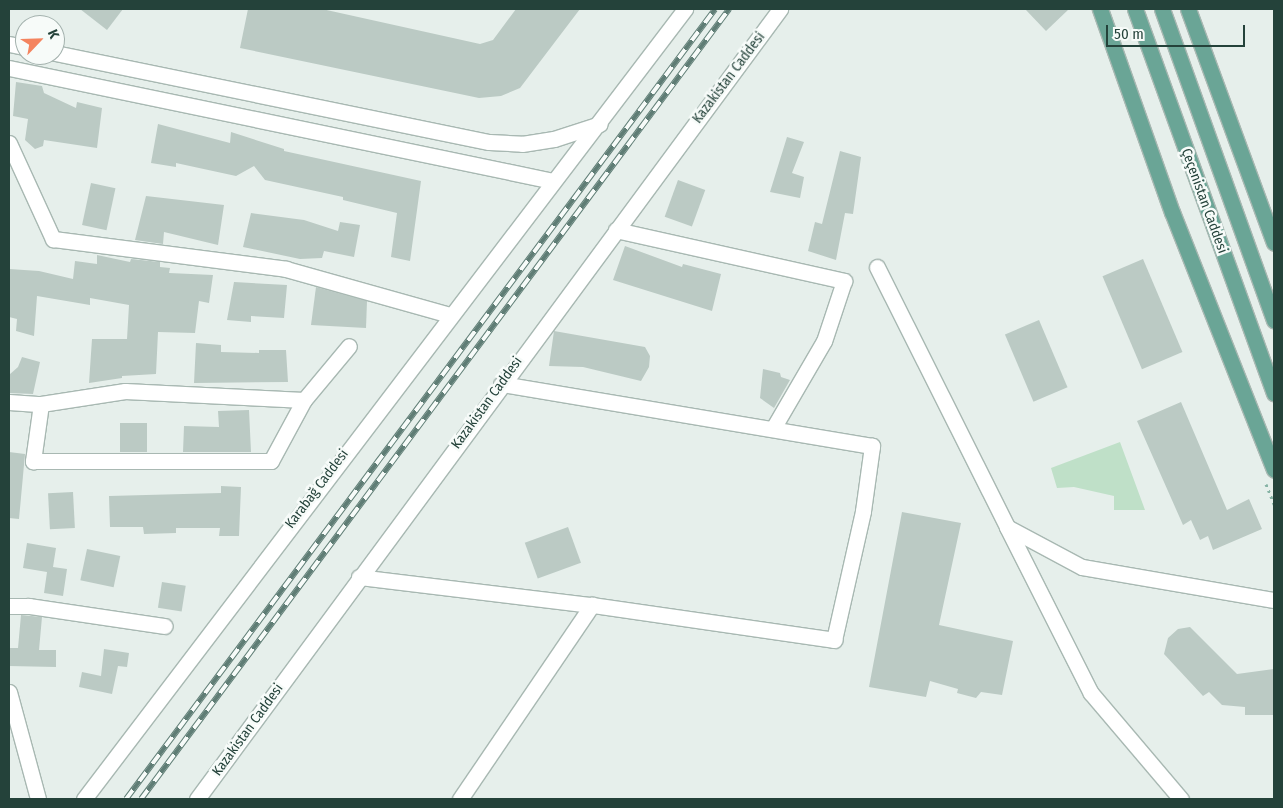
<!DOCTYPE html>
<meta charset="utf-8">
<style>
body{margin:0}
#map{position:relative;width:1283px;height:808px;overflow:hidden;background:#e6efeb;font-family:"Fira Sans Condensed",sans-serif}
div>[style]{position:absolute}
.green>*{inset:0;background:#bfe0c8}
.building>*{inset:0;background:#bbcac4;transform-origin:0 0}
.path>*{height:3px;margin-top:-1.5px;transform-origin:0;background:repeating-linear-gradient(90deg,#86b3a5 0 2.5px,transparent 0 6.5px)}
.roads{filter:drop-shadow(1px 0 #a8b8b2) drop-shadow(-1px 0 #a8b8b2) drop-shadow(0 1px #a8b8b2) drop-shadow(0 -1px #a8b8b2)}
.street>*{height:15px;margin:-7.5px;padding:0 7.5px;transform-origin:7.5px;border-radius:7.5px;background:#fff}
.secondary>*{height:15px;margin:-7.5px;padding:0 7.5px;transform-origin:7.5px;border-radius:7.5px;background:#fff}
.primary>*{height:15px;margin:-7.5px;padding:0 7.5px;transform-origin:7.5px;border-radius:7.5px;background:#6aa596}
.rail>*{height:5.5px;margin-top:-2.75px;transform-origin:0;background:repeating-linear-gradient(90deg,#f7fbf9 0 11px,#5f7d75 0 22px);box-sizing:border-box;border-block:1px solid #5f7d75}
span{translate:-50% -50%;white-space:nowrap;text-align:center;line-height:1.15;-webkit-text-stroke:5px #f7fbf9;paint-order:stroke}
.street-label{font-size:14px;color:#24423a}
.frame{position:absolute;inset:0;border:10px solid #24423a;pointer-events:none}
.north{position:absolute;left:15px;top:15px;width:50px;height:50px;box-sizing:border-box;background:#f7fbf9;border:1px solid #a3b1ad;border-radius:50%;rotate:66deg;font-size:14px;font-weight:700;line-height:20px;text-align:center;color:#24423a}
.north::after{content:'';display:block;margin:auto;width:18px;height:22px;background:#f4845f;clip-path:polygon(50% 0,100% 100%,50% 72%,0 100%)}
.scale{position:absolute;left:1106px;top:25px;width:139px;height:22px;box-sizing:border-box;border:2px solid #24423a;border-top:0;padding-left:6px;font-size:15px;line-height:18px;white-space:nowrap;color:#24423a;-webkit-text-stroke:4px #f7fbf9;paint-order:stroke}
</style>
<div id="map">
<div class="green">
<i style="clip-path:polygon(1120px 442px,1145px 510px,1114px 510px,1114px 496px,1074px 487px,1057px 488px,1051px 468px)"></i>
</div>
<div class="building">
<i style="clip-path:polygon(80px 9px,123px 9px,107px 30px)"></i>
<i style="clip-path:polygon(248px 9px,322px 9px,480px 44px,493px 40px,516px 9px,580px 9px,520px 88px,501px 96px,479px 98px,240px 48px)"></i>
<i style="clip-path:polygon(1025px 9px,1069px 9px,1046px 31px)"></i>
<i style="clip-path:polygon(16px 82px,42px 86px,44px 93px,76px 108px,77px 102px,102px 108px,97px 148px,44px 140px,43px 146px,35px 149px,25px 140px,28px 119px,13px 116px)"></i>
<i style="clip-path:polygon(158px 124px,230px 143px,231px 132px,284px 149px,284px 151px,421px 181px,410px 261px,391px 257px,397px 213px,343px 200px,343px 197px,265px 180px,254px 166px,236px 176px,176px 163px,176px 167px,151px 163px)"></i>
<i style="clip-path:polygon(787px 137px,804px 142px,792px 173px,804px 177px,800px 198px,770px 192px)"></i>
<i style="clip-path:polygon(840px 151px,861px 157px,853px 214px,845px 213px,836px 260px,808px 251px,815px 222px,822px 224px)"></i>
<i style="left:678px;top:180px;width:29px;height:39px;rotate:20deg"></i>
<i style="left:91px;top:183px;width:25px;height:43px;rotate:12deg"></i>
<i style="clip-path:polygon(146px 196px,224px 205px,218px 245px,164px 232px,163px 244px,135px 240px)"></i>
<i style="clip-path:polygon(251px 213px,304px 220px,338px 231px,340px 222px,360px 225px,354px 257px,324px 251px,322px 258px,300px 259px,243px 247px)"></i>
<i style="clip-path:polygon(625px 246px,682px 267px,683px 264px,721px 274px,712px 311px,613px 280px)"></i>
<i style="clip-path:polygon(97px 255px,130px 262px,131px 259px,160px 262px,160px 267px,170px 268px,169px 273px,213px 275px,209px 303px,199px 301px,195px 333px,158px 332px,156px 374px,122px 376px,122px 378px,89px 383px,92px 339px,127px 339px,129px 305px,90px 298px,90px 305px,37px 296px,34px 336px,16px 331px,17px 319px,9px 317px,9px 269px,39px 271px,73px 279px,75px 261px,97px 264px)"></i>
<i style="left:1143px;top:259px;width:101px;height:44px;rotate:67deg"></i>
<i style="clip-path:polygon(234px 282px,287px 285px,284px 318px,251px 316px,251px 322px,227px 320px)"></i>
<i style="clip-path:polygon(316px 287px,367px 301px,366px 328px,311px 325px)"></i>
<i style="left:1039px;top:320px;width:73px;height:37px;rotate:67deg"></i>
<i style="clip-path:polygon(554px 331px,645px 347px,650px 356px,649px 367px,641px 381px,583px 367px,549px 366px)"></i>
<i style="clip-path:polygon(196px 343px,221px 345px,221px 352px,259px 353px,259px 350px,286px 350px,288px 382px,194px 383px)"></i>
<i style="clip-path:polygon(22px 357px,40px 362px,33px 394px,9px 393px,9px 375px,18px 367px)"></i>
<i style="clip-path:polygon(763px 369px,780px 373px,781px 377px,790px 380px,774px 408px,760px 398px)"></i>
<i style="clip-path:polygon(1181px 402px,1227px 510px,1249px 499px,1262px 529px,1213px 550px,1208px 536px,1200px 540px,1191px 520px,1183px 525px,1137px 421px)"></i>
<i style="clip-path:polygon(249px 410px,251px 452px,183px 452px,184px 426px,219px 427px,218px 411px)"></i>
<i style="left:120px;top:423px;width:27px;height:29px"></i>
<i style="clip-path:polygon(9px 452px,25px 454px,19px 519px,9px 518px)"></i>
<i style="clip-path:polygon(221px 486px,241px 487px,239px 536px,219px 536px,220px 528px,176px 528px,176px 533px,144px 534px,143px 527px,110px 527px,109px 496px,221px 493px)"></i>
<i style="left:73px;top:492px;width:36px;height:25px;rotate:87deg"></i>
<i style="clip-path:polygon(902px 512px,961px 523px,939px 625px,1013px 641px,1002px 695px,981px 692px,976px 698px,957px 693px,958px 689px,930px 681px,926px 697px,869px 687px)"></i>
<i style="left:568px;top:527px;width:38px;height:46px;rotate:70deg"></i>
<i style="clip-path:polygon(27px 543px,56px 548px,53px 567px,67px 569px,63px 596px,44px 593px,47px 572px,23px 568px)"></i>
<i style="left:87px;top:549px;width:34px;height:32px;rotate:12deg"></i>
<i style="left:162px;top:582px;width:24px;height:26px;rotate:9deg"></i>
<i style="clip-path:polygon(21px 615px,42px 617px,39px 650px,56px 650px,56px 667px,9px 666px,9px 648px,18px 648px)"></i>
<i style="clip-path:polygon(1190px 627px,1237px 674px,1274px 669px,1274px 715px,1245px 715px,1245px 707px,1222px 705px,1209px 692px,1203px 696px,1164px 654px,1168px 638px,1178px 629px)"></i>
<i style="clip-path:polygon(104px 649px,129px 653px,127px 667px,118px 666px,112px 694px,79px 687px,82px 672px,101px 676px)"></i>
</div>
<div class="path">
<i style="left:1266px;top:484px;width:22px;rotate:68deg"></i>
</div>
<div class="roads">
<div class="street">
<i style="left:9px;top:143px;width:106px;rotate:65.4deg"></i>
<i style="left:53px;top:239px;width:235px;rotate:7.3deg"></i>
<i style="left:286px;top:269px;width:170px;rotate:15.7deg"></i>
<i style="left:616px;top:230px;width:234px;rotate:12.6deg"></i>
<i style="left:844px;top:281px;width:63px;rotate:108.4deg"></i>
<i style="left:824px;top:341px;width:99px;rotate:120.2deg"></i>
<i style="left:877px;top:267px;width:291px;rotate:63.4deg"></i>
<i style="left:1007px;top:527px;width:85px;rotate:28.1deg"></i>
<i style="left:1082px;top:567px;width:195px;rotate:9.8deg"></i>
<i style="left:9px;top:402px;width:32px;rotate:4deg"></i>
<i style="left:41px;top:404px;width:85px;rotate:-8.8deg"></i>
<i style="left:125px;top:391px;width:179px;rotate:2.9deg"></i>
<i style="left:41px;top:404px;width:58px;rotate:98deg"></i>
<i style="left:33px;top:461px;width:238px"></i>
<i style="left:271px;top:461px;width:69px;rotate:-61.6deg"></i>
<i style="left:304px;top:400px;width:70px;rotate:-50.2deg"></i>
<i style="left:1007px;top:527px;width:186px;rotate:63.2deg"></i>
<i style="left:1091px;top:693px;width:139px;rotate:49.7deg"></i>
<i style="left:359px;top:577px;width:235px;rotate:6.9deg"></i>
<i style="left:592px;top:605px;width:245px;rotate:8.2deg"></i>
<i style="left:834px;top:640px;width:132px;rotate:-77.3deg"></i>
<i style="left:863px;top:511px;width:66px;rotate:-82.1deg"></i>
<i style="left:872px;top:446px;width:376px;rotate:-170.5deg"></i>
<i style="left:9px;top:606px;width:20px"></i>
<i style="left:29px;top:606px;width:137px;rotate:8.4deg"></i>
<i style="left:9px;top:692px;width:111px;rotate:74.8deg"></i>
<i style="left:460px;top:799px;width:235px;rotate:-55.8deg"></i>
</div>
<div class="secondary">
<i style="left:9px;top:44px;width:16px;rotate:11deg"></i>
<i style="left:55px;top:53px;width:443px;rotate:11.6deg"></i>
<i style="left:489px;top:142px;width:33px;rotate:3deg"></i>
<i style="left:522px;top:144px;width:32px;rotate:-9deg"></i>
<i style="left:554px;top:139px;width:48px;rotate:-18.1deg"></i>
<i style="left:9px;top:68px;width:556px;rotate:11.73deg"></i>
<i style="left:84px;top:799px;width:993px;rotate:-52.74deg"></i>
<i style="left:197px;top:799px;width:982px;rotate:-53.57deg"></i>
</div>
<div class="primary">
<i style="left:1100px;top:9px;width:215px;rotate:70.5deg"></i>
<i style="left:1172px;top:212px;width:277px;rotate:68.4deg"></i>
<i style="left:1135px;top:9px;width:409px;rotate:70.1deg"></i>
<i style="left:1162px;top:9px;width:331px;rotate:70.2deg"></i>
<i style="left:1188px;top:9px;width:249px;rotate:69.8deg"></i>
</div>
</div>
<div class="rail">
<i style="left:126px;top:799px;width:985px;rotate:-53.29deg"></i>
<i style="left:141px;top:799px;width:985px;rotate:-53.34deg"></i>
</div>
<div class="street-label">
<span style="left:729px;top:78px;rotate:-53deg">Kazakistan Caddesi</span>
<span style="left:1204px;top:201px;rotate:70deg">Çeçenistan Caddesi</span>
<span style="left:487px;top:403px;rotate:-54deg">Kazakistan Caddesi</span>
<span style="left:317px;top:489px;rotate:-53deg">Karabağ Caddesi</span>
<span style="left:248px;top:730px;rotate:-54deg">Kazakistan Caddesi</span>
</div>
<div class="frame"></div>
<div class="north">K</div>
<div class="scale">50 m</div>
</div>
